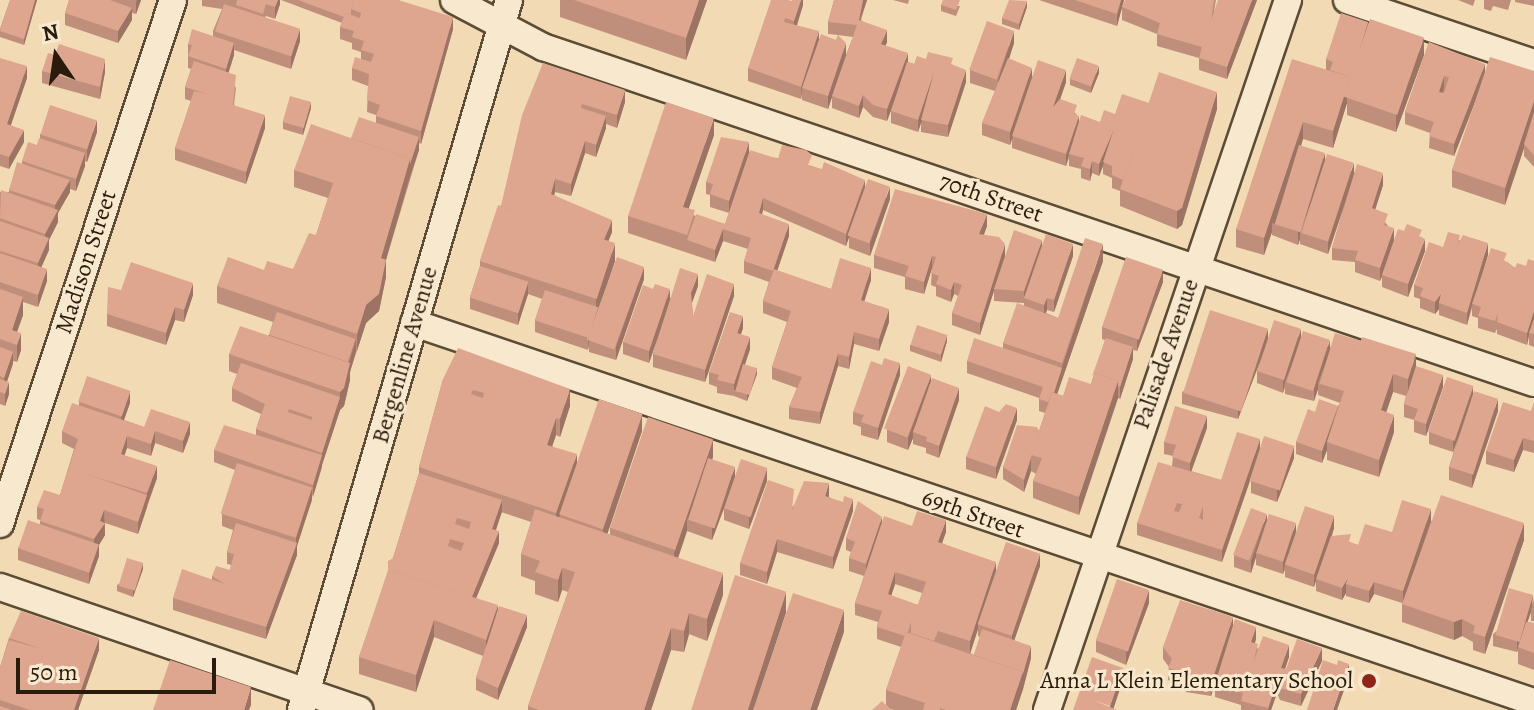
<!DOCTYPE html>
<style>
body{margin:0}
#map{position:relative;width:1534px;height:710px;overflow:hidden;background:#f2dbb4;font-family:Alegreya,serif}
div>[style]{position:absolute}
.roads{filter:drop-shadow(2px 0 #5c4c36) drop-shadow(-2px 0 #5c4c36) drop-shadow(0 2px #5c4c36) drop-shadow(0 -2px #5c4c36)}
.minor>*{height:26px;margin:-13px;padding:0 13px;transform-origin:13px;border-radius:13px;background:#f7e8ce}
.wall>*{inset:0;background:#bf8f7b}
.shaded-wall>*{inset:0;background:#9b7464}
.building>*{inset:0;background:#dea68f;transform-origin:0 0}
.dots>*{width:22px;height:22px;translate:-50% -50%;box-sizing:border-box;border:4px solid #f7e8ce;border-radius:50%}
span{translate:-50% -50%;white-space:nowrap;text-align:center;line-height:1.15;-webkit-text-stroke:6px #f7e8ce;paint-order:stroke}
.street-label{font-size:24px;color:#2a1c0c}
.poi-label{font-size:24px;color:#2a1c0c}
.right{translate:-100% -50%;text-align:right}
.north{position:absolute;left:16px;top:16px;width:80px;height:80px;-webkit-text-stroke:6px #f7e8ce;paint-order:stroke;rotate:347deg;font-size:22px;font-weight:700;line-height:32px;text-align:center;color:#2a1c0c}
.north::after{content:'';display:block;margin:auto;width:28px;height:36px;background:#2a1c0c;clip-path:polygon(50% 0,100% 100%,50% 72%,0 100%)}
.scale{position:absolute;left:16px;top:658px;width:200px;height:36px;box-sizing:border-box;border:4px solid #2a1c0c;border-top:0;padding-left:10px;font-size:24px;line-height:28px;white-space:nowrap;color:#2a1c0c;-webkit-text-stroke:6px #f7e8ce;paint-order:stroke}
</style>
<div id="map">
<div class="roads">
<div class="minor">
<i style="left:454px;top:0;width:101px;rotate:27.8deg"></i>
<i style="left:543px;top:47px;width:1046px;rotate:18.73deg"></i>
<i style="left:1347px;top:0;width:197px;rotate:18.6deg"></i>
<i style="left:414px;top:323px;width:1182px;rotate:18.7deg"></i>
<i style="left:0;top:524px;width:552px;rotate:-71.73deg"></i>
<i style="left:0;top:587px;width:380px;rotate:18.9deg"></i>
<i style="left:301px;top:710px;width:740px;rotate:-73.67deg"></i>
<i style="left:1047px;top:710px;width:750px;rotate:-71.25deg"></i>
</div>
</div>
<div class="wall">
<i style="clip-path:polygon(10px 0,37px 0,24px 45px,0 37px,0 29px)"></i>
<i style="clip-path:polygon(69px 0,141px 0,136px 14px,132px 13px,132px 20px,118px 43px,65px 25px,65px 13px)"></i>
<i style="clip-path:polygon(202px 0,280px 0,280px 4px,275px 19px,266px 16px,265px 18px,300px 41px,291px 69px,234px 50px,234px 55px,228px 73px,236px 88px,234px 105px,265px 128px,246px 184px,175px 160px,175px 148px,191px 101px,185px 99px,185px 87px,191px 69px,188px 68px,188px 44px,213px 36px,213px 31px,222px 9px,202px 6px)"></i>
<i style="clip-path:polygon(281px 0,398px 0,453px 29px,421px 144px,419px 143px,419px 150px,386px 260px,386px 277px,379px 311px,366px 323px,350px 372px,350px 380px,344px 406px,340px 410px,322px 465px,297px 546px,297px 555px,266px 639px,173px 610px,173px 598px,212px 579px,212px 576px,230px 570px,231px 565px,227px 564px,227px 552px,233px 530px,222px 526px,222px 514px,235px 470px,214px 462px,214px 450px,256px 435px,256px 429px,261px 414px,232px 401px,232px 388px,237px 374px,229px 371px,229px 354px,269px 335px,273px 322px,217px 303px,217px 286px,264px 270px,293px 269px,316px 235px,328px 198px,294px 187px,294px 170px,351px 138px,376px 123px,376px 115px,367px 112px,368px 86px,352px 80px,352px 68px,361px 59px,361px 52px,352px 49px,352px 43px,340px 39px,340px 27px,342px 23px)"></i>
<i style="clip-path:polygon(560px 0,707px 0,686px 60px,560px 17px)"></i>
<i style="clip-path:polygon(evenodd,803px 0,803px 5px,797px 26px,819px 39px,836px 40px,838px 35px,828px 34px,828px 22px,834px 0,867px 0,861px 20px,887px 42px,885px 46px,908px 62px,914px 64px,926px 59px,953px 65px,966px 82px,948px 137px,921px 132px,921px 122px,918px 132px,891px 123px,891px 111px,897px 94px,887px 121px,873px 117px,863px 107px,859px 118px,832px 108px,832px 97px,828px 109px,802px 100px,802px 94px,801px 99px,748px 81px,748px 68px,792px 1px,803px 0,838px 35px,853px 37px,846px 55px,838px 35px)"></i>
<i style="clip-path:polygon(893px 0,909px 0,908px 4px)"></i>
<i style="clip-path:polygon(1039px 0,1124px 0,1117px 26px)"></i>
<i style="clip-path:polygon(1216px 0,1214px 12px,1257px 0,1227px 79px,1199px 70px,1199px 58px,1157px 46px,1157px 34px,1122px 20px,1122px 7px)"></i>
<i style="clip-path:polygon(1458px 0,1475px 0,1473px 6px)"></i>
<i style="clip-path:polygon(1484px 0,1511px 0,1508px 10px,1493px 6px,1491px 11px,1484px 9px)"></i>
<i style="clip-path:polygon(1515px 0,1534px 0,1534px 6px,1515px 2px)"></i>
<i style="clip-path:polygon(941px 5px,960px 6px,956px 16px,941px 11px)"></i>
<i style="clip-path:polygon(1027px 7px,1019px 30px,1002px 24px,1002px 18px)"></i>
<i style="clip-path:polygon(1368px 26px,1424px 55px,1396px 132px,1347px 115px,1347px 103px,1333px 148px,1303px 139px,1301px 146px,1325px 159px,1383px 185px,1375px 209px,1388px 226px,1394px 240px,1422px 237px,1425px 251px,1408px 297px,1382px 287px,1382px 277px,1380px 281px,1355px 272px,1355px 262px,1332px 260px,1332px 248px,1344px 207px,1328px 254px,1300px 244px,1300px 239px,1298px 245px,1272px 235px,1272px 232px,1264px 255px,1236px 247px,1236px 229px,1326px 70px,1326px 59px)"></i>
<i style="clip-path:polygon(1429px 42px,1485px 73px,1534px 71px,1534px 167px,1524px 156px,1524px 148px,1505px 205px,1452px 187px,1452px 170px,1478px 95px,1454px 156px,1429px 148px,1430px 133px,1405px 124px,1405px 112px)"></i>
<i style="clip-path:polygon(1014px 43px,1009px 59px,1032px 76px,1066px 82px,1060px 99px,1077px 115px,1079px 122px,1100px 122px,1115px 114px,1149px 103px,1217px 109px,1182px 225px,1177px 229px,1120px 206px,1120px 191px,1112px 188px,1112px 178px,1103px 174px,1103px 166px,1099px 176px,1092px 173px,1090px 181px,1081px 178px,1081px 169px,1069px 166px,1069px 158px,1066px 166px,1012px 148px,1012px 138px,1010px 145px,982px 135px,982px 123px,995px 91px,970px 83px,970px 70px)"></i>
<i style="clip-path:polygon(0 58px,27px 78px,11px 125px,24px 142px,9px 169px,0 166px)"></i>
<i style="clip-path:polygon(543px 63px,625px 102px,617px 128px,606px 124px,606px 128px,596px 157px,585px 153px,571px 196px,555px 192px,554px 195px,612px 232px,608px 242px,615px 261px,598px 311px,644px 279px,616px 360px,589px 352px,589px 346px,588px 350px,535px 332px,535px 320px,542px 299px,528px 294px,518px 325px,470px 309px,470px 297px,480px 266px,480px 261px,501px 206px)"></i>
<i style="clip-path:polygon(42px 71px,105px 72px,100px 99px,42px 83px)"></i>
<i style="clip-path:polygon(1099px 73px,1091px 93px,1070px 85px,1070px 79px)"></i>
<i style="clip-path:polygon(311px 108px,303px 135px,283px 129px,283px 122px)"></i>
<i style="clip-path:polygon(97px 132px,87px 162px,85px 161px,85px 166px,76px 191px,70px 189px,70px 192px,58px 213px,58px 222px,49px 240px,49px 250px,41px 267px,47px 281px,38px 307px,23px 302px,23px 315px,17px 332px,21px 350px,17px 362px,13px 361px,7px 382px,9px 394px,5px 406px,0 404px,0 192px,9px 192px,9px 190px,22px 164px,22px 161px,37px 145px,40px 139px,40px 134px)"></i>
<i style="clip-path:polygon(714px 135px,688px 209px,695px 216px,725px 224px,729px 213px,710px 207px,710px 195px,706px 194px,706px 182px,749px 152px,812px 166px,865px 190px,890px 199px,870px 256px,849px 248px,849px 236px,846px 246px,763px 210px,762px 214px,789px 236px,777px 271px,831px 289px,871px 280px,864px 301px,889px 322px,879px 351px,854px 344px,849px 369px,838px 366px,820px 424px,789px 419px,789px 407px,797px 388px,772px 379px,772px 367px,787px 322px,763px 313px,763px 301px,769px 282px,744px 273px,744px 261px,748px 249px,723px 241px,715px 262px,628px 233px,628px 216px)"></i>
<i style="clip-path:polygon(987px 226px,984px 235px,1005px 256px,1042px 246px,1073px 256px,1054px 312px,1047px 310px,1046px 313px,1058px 318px,1103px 261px,1057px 394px,1063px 396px,1091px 384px,1105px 340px,1102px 339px,1102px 327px,1163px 282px,1137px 351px,1133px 350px,1133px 359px,1120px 399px,1118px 398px,1079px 515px,1033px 498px,1033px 481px,1036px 474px,1031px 471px,1024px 492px,1003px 479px,1003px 467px,1039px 431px,1045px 413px,1039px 411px,1039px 398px,967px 373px,967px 361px,1003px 348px,1003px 343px,1024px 306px,1024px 303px,994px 301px,994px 290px,980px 335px,952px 325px,952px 313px,958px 296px,954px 294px,951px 302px,936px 296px,936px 287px,931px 285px,932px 268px,924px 294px,905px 289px,905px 277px,874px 268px,874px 255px)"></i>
<i style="clip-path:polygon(1460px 240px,1488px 255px,1483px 272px,1507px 262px,1515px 268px,1526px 266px,1534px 261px,1534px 347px,1529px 345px,1529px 337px,1527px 345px,1497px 334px,1497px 329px,1495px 333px,1478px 328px,1478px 318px,1472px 316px,1472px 308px,1467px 325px,1439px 315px,1439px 309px,1435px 314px,1420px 308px,1420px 299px,1414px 297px,1414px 285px,1443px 247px)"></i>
<i style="clip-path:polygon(698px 286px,692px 303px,693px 316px,734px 296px,705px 382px,653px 367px,653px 354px,658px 338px,649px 363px,623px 354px,623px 342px,653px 289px,670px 298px)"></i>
<i style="clip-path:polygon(121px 290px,193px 295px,184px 322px,175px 320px,166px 345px,107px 326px,107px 314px)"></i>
<i style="clip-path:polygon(743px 328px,741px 334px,750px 349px,745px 365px,757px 374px,747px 401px,734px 396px,717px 393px,717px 387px,709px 384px,709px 372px)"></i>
<i style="clip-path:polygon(1301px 337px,1330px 347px,1416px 367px,1443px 387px,1426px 436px,1414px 432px,1414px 420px,1404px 417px,1404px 404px,1406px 396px,1393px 392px,1386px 412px,1394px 432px,1379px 477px,1327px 460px,1327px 450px,1322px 463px,1296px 454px,1296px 442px,1315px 412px,1338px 406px,1340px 403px,1318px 395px,1318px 389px,1314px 401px,1285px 394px,1285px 388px,1283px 393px,1257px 383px,1257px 371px,1262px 355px,1238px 419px,1182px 404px,1182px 392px,1268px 339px)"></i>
<i style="clip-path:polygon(947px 341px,941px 362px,910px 351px,910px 345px)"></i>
<i style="clip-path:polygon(900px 375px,878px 440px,861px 435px,861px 427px,853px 424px,853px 412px)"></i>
<i style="clip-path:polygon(443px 379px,570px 406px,560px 437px,556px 435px,552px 446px,577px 466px,642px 431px,607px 534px,610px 535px,610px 528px,713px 457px,712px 459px,735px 477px,767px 481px,749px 529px,724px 520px,724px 508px,712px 540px,687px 531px,678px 558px,723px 595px,707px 641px,689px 634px,684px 652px,671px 650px,651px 710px,528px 710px,528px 706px,568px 592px,562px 590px,558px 602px,535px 594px,535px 581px,521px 576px,521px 554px,531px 522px,501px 512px,496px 530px,499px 543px,476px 598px,527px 627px,498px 700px,476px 690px,476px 678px,483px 656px,434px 637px,416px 692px,359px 674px,359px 657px,393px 558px,419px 473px,419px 467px)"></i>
<i style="clip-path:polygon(931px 381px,959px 400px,939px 458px,926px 453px,926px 448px,913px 444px,913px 438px,908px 450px,887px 442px,887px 430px)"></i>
<i style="clip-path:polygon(1473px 393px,1498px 411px,1472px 488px,1449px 480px,1449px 467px,1459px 435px,1453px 452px,1429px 444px,1429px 432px)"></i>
<i style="clip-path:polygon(79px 402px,130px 403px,124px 420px,144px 427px,190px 434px,183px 453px,155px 443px,151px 456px,127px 448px,124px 455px,157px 478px,138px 534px,105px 523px,105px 535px,99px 545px,99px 556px,89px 584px,18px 560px,18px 548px,40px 524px,40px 520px,37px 519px,37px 507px,60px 495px,74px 449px,62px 443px,62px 431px,79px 405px)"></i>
<i style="clip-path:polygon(1534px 403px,1534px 453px,1523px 450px,1514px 472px,1486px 464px,1486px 451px,1531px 411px)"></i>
<i style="clip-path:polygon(1017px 420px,996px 479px,966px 469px,966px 457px)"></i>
<i style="clip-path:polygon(1207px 428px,1191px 471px,1221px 480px,1260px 451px,1294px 458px,1277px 502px,1251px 493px,1251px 481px,1258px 456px,1222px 562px,1137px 535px,1137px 523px,1172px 466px,1173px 456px,1164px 454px,1164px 442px)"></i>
<i style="clip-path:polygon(829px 495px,829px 497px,853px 511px,833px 569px,777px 552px,767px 584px,740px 575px,740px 563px,794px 505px)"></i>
<i style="clip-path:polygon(1267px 519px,1296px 531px,1334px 528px,1332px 536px,1358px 545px,1392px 532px,1431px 521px,1524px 540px,1485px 654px,1473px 650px,1473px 642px,1462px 636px,1454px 640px,1402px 622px,1402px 603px,1374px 594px,1369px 603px,1346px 596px,1346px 593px,1342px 600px,1316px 591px,1316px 580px,1314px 587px,1285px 577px,1285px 570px,1283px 574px,1256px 565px,1256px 557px,1251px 573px,1234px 567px,1234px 555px)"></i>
<i style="clip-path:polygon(evenodd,882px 522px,912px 526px,946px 532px,942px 543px,996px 570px,1040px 566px,1014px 640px,1031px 658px,1023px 689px,1016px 710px,894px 710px,890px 709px,886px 705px,886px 690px,901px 647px,877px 639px,877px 627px,878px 622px,855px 615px,855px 603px,864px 576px,849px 571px,849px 558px,851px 552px,846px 550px,846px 538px,882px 522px,895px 584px,922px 593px,918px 605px,891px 596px,895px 584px,882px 522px,978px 629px,978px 636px,980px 637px,974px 655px,970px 653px,978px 629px)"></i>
<i style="clip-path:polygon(143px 569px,133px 597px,117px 591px,117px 585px)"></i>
<i style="clip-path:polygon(1534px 598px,1534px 621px,1531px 621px,1531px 612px,1527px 622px,1534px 623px,1534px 670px,1518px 664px,1518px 650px,1517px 652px,1493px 646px,1493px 634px,1533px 603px)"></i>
<i style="clip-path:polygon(1149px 603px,1126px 665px,1096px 652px,1096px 640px)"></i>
<i style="clip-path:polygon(1233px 625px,1256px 639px,1255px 643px,1258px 649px,1289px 657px,1285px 669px,1322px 661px,1301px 706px,1280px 700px,1277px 693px,1271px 710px,1241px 710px,1241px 705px,1215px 697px,1215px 684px,1220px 670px,1211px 696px,1186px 692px,1185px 686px,1168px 680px,1169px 667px,1163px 659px,1163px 647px)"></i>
<i style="clip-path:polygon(9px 638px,99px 650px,78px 710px,0 710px,0 667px)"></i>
</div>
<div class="shaded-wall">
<i style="clip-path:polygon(35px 0,37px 0,24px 45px,24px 39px)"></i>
<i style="clip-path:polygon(137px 0,141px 0,136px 14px,136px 2px)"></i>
<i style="clip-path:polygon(278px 0,280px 0,280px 4px,275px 19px,275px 7px)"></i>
<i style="clip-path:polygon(699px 0,707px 0,686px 60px,686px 38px)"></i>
<i style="clip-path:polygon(801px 0,803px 0,803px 5px,794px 33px,794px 21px)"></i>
<i style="clip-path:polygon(863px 0,867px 0,861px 17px,859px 32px,859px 20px)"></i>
<i style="clip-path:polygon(1121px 0,1124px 0,1117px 26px,1117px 14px)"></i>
<i style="clip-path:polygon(1252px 0,1257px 0,1227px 79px,1227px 67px)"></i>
<i style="clip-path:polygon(1027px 1px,1027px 7px,1019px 30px,1019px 24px)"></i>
<i style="clip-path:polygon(132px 8px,132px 20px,118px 43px,118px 31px)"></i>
<i style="clip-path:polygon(453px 17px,453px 29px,421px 144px,421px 131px)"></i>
<i style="clip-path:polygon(1368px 22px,1368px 34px,1347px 98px,1347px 103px,1333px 148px,1333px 131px)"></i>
<i style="clip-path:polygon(300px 29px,300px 41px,291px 69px,291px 57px)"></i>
<i style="clip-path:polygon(887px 30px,887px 42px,881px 57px,881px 44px)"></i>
<i style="clip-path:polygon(819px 31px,819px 44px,802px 88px,801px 99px,801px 87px)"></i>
<i style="clip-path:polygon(1014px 31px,1014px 43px,998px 92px,998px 80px)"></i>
<i style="clip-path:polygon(1424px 38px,1424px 55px,1396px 132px,1396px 114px)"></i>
<i style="clip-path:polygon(234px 43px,234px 55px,226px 81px,226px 69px)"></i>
<i style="clip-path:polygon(846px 43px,846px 55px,828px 109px,828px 96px)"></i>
<i style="clip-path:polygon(908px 53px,908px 65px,887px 121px,887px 109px)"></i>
<i style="clip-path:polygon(105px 59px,105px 72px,100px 99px,100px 87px)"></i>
<i style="clip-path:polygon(1485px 64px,1485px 76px,1454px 156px,1454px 144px)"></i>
<i style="clip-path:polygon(27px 66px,27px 78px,7px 136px,7px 124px)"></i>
<i style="clip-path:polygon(1099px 66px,1099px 73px,1091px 93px,1091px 87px)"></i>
<i style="clip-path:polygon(1032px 68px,1032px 80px,1010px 145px,1010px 132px)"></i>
<i style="clip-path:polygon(966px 70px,966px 82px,948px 137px,948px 125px)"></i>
<i style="clip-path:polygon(1066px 70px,1066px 82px,1053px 120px,1053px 107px)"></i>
<i style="clip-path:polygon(934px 72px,934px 85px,918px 132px,918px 120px)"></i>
<i style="clip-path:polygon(1444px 76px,1444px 88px,1439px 104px,1439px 92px)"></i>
<i style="clip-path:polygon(625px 90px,625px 102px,617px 128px,617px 115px)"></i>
<i style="clip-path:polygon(1217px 92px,1217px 109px,1182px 225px,1177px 229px,1177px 211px)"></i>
<i style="clip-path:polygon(863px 95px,863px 107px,859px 118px,859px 106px)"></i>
<i style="clip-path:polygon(1534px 101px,1534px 118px,1524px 144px,1524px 148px,1505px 205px,1505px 188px)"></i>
<i style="clip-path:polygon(311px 102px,311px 108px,303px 135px,303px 128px)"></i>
<i style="clip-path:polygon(265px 115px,265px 128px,246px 184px,246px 172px)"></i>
<i style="clip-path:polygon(606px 116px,606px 128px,596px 157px,596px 145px)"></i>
<i style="clip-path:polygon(1079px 116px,1079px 128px,1069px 154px,1066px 166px,1066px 154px)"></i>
<i style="clip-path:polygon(714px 118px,714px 135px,683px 225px,683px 207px)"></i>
<i style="clip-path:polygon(97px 120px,97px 132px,87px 162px,87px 150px)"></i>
<i style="clip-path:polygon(1303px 122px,1303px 139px,1275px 224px,1272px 223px,1272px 232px,1264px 255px,1264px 238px)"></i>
<i style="clip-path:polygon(1114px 129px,1103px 166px,1099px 176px,1099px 164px)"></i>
<i style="clip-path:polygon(24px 130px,24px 142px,9px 169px,9px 157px)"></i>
<i style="clip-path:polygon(419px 137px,419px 150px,410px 176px,410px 164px)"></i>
<i style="clip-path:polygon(585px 141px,585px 153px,571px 196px,571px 184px)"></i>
<i style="clip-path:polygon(749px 142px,749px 155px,729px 213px,729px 201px)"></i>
<i style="clip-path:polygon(85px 153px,85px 166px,76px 191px,76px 179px)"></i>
<i style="clip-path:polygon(1325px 153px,1325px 166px,1300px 232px,1300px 239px,1298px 245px,1298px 233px)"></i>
<i style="clip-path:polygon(410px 159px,410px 176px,386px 260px,386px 277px,379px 311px,366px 323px,357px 351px,357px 334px,381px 258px)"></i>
<i style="clip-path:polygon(1092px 161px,1092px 173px,1090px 181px,1090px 169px)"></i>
<i style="clip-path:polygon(1354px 163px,1354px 175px,1328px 254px,1328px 242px)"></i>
<i style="clip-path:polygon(1383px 173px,1383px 185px,1372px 220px,1372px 208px)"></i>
<i style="clip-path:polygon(555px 179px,555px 192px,551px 206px,551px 194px)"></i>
<i style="clip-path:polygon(70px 180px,70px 192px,58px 213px,58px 222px,49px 240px,49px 250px,38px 275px,38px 263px,45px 246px,45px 234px,55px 215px,55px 205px)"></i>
<i style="clip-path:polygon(865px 180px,865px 192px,846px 246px,846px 234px)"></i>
<i style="clip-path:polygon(890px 187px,890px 199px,870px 256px,870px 243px)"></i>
<i style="clip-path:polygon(763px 198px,763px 210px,759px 225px,759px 213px)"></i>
<i style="clip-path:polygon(987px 214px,987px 226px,979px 246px,979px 234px)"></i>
<i style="clip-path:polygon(612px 220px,612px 232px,603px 254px,603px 242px)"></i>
<i style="clip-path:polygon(789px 224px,789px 236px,773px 283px,773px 271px)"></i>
<i style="clip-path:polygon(1394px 228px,1394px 240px,1380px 281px,1380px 268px)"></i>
<i style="clip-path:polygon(723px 229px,723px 241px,715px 262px,715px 250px)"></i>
<i style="clip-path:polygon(1425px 239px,1425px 251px,1408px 297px,1408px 284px)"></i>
<i style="clip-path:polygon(1042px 240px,1042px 252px,1024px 298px,1024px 303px,1024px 291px)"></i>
<i style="clip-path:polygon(1488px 243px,1488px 255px,1473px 305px,1472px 304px,1467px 325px,1467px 313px)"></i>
<i style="clip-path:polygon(615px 244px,615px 261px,589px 340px,588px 350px,588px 337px,596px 312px,596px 299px)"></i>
<i style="clip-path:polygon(1005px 244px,1005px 256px,980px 335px,980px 323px)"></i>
<i style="clip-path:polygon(1073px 244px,1073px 256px,1054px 312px,1054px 300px)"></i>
<i style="clip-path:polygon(1103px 244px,1103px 261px,1050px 415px,1050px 403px)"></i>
<i style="clip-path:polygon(932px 256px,932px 268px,924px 294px,924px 282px)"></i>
<i style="clip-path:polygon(644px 267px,644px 279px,616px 360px,616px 347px)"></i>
<i style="clip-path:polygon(871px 268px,871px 280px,861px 312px,861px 300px)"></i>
<i style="clip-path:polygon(47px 269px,47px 281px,38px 307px,38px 295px)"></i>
<i style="clip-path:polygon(1163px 270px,1163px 282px,1137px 351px,1137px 339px)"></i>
<i style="clip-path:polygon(698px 274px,698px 286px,691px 305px,691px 293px)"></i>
<i style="clip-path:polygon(528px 282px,528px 294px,518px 325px,518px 313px)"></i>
<i style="clip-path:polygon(954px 282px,954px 294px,951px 302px,951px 290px)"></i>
<i style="clip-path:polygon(193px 283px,193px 295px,184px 322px,184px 310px)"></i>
<i style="clip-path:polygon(734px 284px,734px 296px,705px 382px,705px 370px)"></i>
<i style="clip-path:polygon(670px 289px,670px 301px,649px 363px,649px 351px)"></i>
<i style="clip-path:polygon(1441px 294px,1439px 303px,1439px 309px,1435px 314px,1435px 302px)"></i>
<i style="clip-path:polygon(23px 297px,23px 315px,13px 343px,12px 330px)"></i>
<i style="clip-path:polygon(1047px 298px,1047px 310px,1044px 317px,1044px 305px)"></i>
<i style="clip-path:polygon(175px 307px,175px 320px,166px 345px,166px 333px)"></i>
<i style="clip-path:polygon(889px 309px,889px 322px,879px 351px,879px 339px)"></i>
<i style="clip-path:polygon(1534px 311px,1534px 323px,1529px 333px,1527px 345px,1527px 333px)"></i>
<i style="clip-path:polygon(743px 316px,743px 328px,737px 345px,737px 333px)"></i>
<i style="clip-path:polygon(1268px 329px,1268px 341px,1238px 419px,1238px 407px)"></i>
<i style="clip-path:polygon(1301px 329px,1301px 341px,1285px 382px,1283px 393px,1283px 381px)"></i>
<i style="clip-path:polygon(854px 332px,854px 344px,849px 369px,849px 357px)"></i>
<i style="clip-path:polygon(21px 333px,21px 350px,17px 362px,17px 345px)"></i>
<i style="clip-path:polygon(947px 335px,947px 341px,941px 362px,941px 355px)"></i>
<i style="clip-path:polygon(750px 337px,750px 349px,736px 390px,734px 390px,734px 384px)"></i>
<i style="clip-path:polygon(356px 339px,356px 351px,350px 372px,350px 380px,344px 406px,340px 410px,322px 465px,322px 453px,340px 397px,340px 392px)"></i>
<i style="clip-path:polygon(1330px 340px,1330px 352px,1318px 383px,1318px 389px,1314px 401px,1314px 389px)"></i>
<i style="clip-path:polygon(1133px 347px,1133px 359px,1120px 399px,1120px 387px)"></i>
<i style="clip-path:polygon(13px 352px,13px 364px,4px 390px,4px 378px)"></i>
<i style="clip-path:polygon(838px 354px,838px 366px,820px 424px,820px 412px)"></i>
<i style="clip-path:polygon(1416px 354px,1416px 372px,1408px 396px,1408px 379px)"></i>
<i style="clip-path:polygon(900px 363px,900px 375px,878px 440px,878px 428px)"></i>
<i style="clip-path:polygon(757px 368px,757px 374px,747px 401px,747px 394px)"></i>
<i style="clip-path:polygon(1393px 374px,1393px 392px,1381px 428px,1381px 410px)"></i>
<i style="clip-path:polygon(931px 375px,931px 387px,913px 432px,913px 438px,908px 450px,908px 438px)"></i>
<i style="clip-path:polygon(1443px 375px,1443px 387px,1426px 436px,1426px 424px)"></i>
<i style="clip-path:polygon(1118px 381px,1118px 398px,1079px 515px,1079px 497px)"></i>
<i style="clip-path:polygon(9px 382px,9px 394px,5px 406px,5px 394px)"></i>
<i style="clip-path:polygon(1473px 386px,1473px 399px,1453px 452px,1453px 440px)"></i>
<i style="clip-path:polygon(959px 388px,959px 400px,939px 458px,939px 446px)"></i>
<i style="clip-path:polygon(570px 389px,570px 406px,560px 437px,560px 419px)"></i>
<i style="clip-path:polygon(130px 391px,130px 403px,121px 428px,121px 416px)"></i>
<i style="clip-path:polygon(1498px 399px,1498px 411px,1472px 488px,1472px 476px)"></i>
<i style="clip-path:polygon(1338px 406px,1327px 442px,1327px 450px,1322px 463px,1322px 451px)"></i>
<i style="clip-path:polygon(1017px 408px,1017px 420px,996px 479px,996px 467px)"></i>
<i style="clip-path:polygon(642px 414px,642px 431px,603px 547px,603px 529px)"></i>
<i style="clip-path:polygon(1394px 415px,1394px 432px,1379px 477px,1379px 460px)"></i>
<i style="clip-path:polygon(1207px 416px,1207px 428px,1190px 475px,1190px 463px)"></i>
<i style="clip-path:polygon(556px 418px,556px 435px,547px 462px,547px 445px)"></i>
<i style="clip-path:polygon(190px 422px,190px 434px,183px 453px,183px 441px)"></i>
<i style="clip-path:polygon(155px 431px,155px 443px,151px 456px,151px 444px)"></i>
<i style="clip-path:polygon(127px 436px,127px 448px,121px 466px,121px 454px)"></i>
<i style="clip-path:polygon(1523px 438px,1523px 450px,1514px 472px,1514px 460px)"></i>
<i style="clip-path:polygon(713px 439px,713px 457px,691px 520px,687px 519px,687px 531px,674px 570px,674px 553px)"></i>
<i style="clip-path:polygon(1260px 439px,1260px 452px,1222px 562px,1222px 550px)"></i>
<i style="clip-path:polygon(1294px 446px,1294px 458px,1277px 502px,1277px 490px)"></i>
<i style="clip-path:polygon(577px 454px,577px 472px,560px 515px,556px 531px,556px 513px)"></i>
<i style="clip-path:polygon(322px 455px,322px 467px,313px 497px,313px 485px)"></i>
<i style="clip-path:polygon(1031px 459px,1031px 471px,1024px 492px,1024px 480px)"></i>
<i style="clip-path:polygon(157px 466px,157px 478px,147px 505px,147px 493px)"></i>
<i style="clip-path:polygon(735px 467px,735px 479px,712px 540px,712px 528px)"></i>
<i style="clip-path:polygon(767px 468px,767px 481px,749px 529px,749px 517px)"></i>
<i style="clip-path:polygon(829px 483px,829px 495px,825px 508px,825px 496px)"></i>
<i style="clip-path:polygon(312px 488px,312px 500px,297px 546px,297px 555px,266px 639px,266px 627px,296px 546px,296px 538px)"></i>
<i style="clip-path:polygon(147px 495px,147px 507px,138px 534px,138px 522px)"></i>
<i style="clip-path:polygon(853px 499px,853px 511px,833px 569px,833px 557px)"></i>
<i style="clip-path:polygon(502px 500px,502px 512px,492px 541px,492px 529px)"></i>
<i style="clip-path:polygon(1431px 509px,1431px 521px,1403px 604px,1403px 591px)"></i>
<i style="clip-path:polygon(104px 510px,105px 535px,99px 545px,99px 556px,89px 584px,89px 572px,94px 551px,94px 539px)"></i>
<i style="clip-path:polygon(1267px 514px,1267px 526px,1256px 553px,1256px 557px,1251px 573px,1251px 561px)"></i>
<i style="clip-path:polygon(1334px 516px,1334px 528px,1314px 587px,1314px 575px)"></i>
<i style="clip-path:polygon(882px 517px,882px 530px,866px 576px,866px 564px)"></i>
<i style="clip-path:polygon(946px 520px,946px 532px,938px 554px,938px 542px)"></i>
<i style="clip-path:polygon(1296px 523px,1296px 535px,1285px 565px,1283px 574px,1283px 562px)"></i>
<i style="clip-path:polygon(1524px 523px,1524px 540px,1485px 654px,1485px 637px)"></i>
<i style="clip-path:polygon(499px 531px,499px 543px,470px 613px,470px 601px)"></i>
<i style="clip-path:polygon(777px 539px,777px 552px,767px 584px,767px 572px)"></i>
<i style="clip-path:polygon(1040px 554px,1040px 566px,1012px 647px,1012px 635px)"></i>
<i style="clip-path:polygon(996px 562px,996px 574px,978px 624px,978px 629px,970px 654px,970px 641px)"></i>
<i style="clip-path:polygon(143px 563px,143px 569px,133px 597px,133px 591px)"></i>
<i style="clip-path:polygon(562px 568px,562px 590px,558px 602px,558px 580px)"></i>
<i style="clip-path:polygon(895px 572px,895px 584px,888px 606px,888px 594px)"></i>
<i style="clip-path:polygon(723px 573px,723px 595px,707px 641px,707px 619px)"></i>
<i style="clip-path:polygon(1348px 578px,1346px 584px,1346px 593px,1342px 600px,1342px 588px)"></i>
<i style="clip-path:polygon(1374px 582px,1374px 594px,1369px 603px,1369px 591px)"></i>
<i style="clip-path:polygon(1149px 590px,1149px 603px,1126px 665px,1126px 653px)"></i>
<i style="clip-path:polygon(786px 592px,786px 613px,754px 710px,747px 710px)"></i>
<i style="clip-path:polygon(1533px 595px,1532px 608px,1531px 608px,1531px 612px,1519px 647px,1518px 647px,1517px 652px,1517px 640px)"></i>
<i style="clip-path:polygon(498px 605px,498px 623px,486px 657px,486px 640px)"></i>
<i style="clip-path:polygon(844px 610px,844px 632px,817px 710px,810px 710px)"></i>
<i style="clip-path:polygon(689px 613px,689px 634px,684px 652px,684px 631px)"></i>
<i style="clip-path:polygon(527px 615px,527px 627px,498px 700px,498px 688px)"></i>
<i style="clip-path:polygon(1233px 617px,1233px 630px,1211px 696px,1211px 684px)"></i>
<i style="clip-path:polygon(1462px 619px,1462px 636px,1454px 640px,1454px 622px)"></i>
<i style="clip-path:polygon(434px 620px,434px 637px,416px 692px,416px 675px)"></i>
<i style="clip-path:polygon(1256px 627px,1256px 639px,1251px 654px,1251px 642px)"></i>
<i style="clip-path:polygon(671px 628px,671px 650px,651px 710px,644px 710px)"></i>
<i style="clip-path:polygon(99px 638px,99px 650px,78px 710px,74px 710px)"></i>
<i style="clip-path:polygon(1289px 645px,1289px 657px,1281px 680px,1281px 668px)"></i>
<i style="clip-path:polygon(1031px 646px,1031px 658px,1023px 689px,1016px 710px,1010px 710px)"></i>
<i style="clip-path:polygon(1322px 648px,1322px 661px,1301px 706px,1301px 694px)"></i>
<i style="clip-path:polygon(1349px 664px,1349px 676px,1337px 710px,1333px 710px)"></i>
<i style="clip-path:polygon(1123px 668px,1123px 680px,1113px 710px,1110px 710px,1110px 706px)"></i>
<i style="clip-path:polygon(1277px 681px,1277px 693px,1271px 710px,1268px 710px)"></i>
<i style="clip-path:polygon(251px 687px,251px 705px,249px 710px,244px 710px)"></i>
</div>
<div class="building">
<i style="clip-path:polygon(10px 0,35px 0,24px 39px,0 31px)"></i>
<i style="clip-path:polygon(69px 0,110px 0,132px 8px,118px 31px,65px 13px)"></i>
<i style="clip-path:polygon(237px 0,278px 0,275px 7px,266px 4px,263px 14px,236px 5px)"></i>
<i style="clip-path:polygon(298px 0,354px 0,351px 9px,351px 15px,345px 13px,344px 17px)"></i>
<i style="clip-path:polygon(354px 0,398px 0,453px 17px,421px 131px,376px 116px,380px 105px,367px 100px,369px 74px,352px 68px,355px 57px,371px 62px,374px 54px,361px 50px,364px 41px,352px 37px,354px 31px,340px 27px,345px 13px,360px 18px,361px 13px,351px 9px)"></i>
<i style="clip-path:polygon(574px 0,699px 0,686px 38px)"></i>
<i style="clip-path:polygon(771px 0,788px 0,792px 1px,792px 0,801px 0,794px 21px,785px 18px,784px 22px,819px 31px,801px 87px,748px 68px)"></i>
<i style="clip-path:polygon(834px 0,863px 0,859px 20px,887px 30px,881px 44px,908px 53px,887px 109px,873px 105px,863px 95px,859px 106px,832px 96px,857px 25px,828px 22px)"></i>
<i style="clip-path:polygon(943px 0,960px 0,956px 10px,941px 5px)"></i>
<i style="clip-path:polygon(1009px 0,1027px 1px,1019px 24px,1002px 18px)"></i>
<i style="clip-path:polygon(1075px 0,1121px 0,1117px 14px)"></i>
<i style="clip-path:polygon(1125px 0,1153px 0,1152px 3px,1153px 0,1214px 0,1211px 20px,1218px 0,1252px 0,1227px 67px,1199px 58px,1202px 47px,1157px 34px,1160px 23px,1122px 7px)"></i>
<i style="left:224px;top:4px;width:80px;height:29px;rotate:18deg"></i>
<i style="clip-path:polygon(1341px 13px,1368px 22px,1350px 83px,1350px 77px,1330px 70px,1333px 62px,1326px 59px)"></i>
<i style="left:1370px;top:19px;width:57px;height:82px;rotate:19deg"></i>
<i style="left:987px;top:21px;width:29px;height:52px;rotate:20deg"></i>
<i style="clip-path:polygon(192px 29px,234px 43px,226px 69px,188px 56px,192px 45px,188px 44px)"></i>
<i style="clip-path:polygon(821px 34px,836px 40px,838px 35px,846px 43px,828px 96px,802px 88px)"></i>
<i style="clip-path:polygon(evenodd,1429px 42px,1485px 64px,1454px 144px,1429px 136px,1434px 122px,1405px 112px,1429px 42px,1444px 76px,1449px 77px,1444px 93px,1439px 92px,1444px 76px)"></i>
<i style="clip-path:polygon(59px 44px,105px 59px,100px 87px,42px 71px,48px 53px,55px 55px)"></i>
<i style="clip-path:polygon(928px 52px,953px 58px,951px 64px,966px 70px,948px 125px,921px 120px,934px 72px,918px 120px,891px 111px,907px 62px,914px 64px,917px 56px,926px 59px)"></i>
<i style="clip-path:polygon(1490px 57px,1534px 71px,1534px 101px,1505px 188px,1452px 170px)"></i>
<i style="clip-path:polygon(0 58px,27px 66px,7px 124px,24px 130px,9px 157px,0 154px)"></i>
<i style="clip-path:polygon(1008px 58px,1032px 68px,1010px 132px,982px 123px)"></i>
<i style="left:1077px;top:58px;width:23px;height:22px;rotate:20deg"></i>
<i style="clip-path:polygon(1292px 59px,1350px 77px,1333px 131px,1303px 122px,1264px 238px,1236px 229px)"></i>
<i style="clip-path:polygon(1038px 60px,1066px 70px,1053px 107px,1060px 99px,1077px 105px,1074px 114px,1079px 116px,1066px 154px,1012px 136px)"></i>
<i style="clip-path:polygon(194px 61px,236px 75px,233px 105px,265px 115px,246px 172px,175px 148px,194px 91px,207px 94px,185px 87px)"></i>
<i style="clip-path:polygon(543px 63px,625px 90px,617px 115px,582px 104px,581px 108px,606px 116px,596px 145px,585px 141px,571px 184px,555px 179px,551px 194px,612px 220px,604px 240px,501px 206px,522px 115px)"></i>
<i style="clip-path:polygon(1159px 72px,1217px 92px,1182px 208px,1177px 211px,1120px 189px)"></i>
<i style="clip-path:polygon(1122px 94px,1149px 103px,1123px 180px,1112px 175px,1112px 166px,1103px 162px,1114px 129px,1099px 164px,1092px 161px,1090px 169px,1081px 166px,1084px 158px,1069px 154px,1081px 115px,1100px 122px,1104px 110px,1115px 114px)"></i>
<i style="left:290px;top:96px;width:22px;height:27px;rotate:16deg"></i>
<i style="clip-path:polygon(666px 102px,714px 118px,683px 207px,695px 210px,687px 235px,628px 216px)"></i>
<i style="left:50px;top:105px;width:49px;height:31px;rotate:18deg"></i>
<i style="clip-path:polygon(1534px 112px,1534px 155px,1524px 144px)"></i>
<i style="clip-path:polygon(359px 117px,419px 137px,410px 164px,410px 159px,351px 138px)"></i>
<i style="clip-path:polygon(311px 124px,410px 159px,381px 258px,386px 260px,379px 294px,366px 305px,357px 334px,217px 286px,228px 257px,264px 270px,267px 261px,293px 269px,309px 233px,316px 235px,333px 183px,294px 170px)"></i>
<i style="clip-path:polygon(721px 137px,749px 142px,729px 201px,710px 194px,713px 184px,706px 182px)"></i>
<i style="clip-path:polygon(39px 138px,85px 153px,76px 179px,22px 161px,28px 142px,37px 145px)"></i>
<i style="clip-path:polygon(782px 145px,806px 150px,812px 155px,808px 165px,822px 169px,824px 162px,865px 180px,846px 234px,763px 198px,759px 213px,789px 224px,773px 271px,744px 261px,751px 238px,723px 229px,715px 250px,687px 240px,696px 214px,725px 224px,750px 150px,778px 159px)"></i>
<i style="left:1299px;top:145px;width:27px;height:83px;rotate:17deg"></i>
<i style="left:1327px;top:154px;width:28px;height:83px;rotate:18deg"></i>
<i style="clip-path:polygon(17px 162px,70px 180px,55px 205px,9px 190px)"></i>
<i style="clip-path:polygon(1357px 164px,1383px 173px,1372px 208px,1388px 214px,1384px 225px,1394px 228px,1380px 268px,1355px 260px,1358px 251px,1332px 248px)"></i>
<i style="left:868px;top:179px;width:23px;height:60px;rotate:20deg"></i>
<i style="clip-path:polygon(895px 189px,987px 214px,979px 234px,999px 237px,1005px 244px,980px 323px,952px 313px,962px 285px,954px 282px,951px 290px,936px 284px,939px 276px,931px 273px,936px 257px,932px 256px,924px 282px,905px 276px,909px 266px,874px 255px)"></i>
<i style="clip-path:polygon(1px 190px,58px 210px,45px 234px,0 218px)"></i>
<i style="left:498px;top:205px;width:123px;height:59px;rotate:18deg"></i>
<i style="clip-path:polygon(0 221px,49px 238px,38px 263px,0 251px)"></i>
<i style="clip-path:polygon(1407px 224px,1422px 230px,1419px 236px,1425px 239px,1408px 284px,1382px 275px,1398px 229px,1404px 231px)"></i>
<i style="clip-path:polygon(1014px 230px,1042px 240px,1024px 291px,994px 289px)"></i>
<i style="clip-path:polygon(1448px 232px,1460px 235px,1458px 244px,1463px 235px,1488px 243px,1467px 313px,1439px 303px,1441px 294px,1435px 302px,1420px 296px,1423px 288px,1414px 285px,1429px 242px,1443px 247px)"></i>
<i style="clip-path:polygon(1046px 234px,1073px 244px,1054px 300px,1047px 298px,1044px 305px,1024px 298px)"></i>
<i style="clip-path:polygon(1085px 238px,1103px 244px,1062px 363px,1003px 343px,1017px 303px,1058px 318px)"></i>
<i style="clip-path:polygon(1491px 248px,1507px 253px,1504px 260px,1515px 268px,1517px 263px,1526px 266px,1528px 259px,1534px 261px,1534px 311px,1527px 333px,1497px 322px,1498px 313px,1495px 321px,1478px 316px,1481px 307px,1472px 304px)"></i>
<i style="clip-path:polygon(0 253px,47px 269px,38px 295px,0 282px)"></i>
<i style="left:617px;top:257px;width:29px;height:88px;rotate:20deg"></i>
<i style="left:1126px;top:257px;width:39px;height:74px;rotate:19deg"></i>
<i style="clip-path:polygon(840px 258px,871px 268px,861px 300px,889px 309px,879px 339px,854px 332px,849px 357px,838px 354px,820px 412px,789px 407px,802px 377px,772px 367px,791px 311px,763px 301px,774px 269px,831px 289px)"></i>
<i style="clip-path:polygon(131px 262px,193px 283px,184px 310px,175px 307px,166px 333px,107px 314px,108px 287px,121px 290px)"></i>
<i style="left:480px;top:266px;width:51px;height:33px;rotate:18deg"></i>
<i style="clip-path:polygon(680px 268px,698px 274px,691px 293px,693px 316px,707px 274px,734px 284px,705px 370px,653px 354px)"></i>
<i style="clip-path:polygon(655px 284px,670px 289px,649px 351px,623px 342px,643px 285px,653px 289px)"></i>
<i style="clip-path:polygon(0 289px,23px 297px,12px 330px,21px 333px,17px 345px,0 339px)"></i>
<i style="left:545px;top:290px;width:56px;height:32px;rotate:18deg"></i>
<i style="left:1210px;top:310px;width:61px;height:87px;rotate:18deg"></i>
<i style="left:277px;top:312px;width:83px;height:24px;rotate:19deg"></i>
<i style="clip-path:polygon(730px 312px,743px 316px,737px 333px,750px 337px,734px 384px,717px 380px,719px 375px,709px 372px)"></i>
<i style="clip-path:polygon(1534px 319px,1534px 334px,1529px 333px)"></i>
<i style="left:1274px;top:320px;width:28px;height:54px;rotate:18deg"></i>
<i style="left:917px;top:325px;width:32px;height:21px;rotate:18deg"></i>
<i style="clip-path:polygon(240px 326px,350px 363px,344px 388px,340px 392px,229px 354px)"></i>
<i style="left:1303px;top:331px;width:28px;height:54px;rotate:18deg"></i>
<i style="left:1335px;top:333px;width:27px;height:53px;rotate:17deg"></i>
<i style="clip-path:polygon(1362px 337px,1416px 354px,1408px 379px,1393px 374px,1381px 410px,1394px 415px,1379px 460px,1327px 442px)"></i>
<i style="clip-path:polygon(974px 338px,1062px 368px,1054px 393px,1052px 392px,1048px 402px,1039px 399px,1043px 387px,967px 361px)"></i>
<i style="clip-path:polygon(1106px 338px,1133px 347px,1120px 387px,1118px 386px,1118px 381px,1095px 373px,1092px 376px)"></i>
<i style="clip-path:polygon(0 347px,13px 352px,4px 378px,0 376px)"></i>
<i style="clip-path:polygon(evenodd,458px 348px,570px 389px,560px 419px,556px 418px,547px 445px,577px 454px,556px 513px,419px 467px,443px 379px,458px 348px,473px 390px,484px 393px,483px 398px,471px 394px,473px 390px)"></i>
<i style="clip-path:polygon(884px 358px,900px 363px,878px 428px,861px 422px,864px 415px,853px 412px,871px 361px,882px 365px)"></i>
<i style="clip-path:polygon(evenodd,241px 363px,340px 397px,322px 453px,256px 429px,265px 404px,232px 388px,241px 363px,289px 409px,312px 417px,312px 420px,288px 412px,289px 409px)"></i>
<i style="left:743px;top:364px;width:15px;height:28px;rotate:16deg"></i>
<i style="left:908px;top:366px;width:25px;height:67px;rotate:21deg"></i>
<i style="clip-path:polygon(1416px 366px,1443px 375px,1426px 424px,1414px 420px,1418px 409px,1404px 404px)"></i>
<i style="clip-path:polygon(1095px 373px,1118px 381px,1079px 497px,1033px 481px,1042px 458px,1031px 455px,1052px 392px,1063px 396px,1069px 377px,1091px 384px)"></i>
<i style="left:87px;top:376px;width:46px;height:27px;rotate:19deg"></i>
<i style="left:1447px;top:377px;width:28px;height:58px;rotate:19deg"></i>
<i style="clip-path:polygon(932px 378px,959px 388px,939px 446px,926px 441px,927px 437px,913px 432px)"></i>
<i style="clip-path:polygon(0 379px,9px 382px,5px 394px,0 392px)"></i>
<i style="left:1474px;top:391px;width:25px;height:80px;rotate:18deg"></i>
<i style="left:599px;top:399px;width:46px;height:122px;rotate:19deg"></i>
<i style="clip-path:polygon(1319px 399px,1338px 406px,1322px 451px,1296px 442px,1308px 409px,1315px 412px)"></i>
<i style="clip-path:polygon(1503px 402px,1531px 411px,1534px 403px,1534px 441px,1523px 438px,1514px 460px,1486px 451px)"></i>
<i style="clip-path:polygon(72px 403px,144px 427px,151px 409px,190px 422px,183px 441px,155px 431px,151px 444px,127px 436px,121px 454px,157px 466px,147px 493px,86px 474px,147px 495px,138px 522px,104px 510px,100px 521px,105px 523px,94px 539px,40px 521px,44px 509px,37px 507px,44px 490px,60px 495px,78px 439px,62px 431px)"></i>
<i style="clip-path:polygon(1006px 404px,1017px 408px,996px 467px,966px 457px,985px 406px,999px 412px)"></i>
<i style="clip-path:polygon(1175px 406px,1207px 416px,1190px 463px,1172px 457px,1176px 445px,1164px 442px)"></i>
<i style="left:648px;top:417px;width:69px;height:117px;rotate:19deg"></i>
<i style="clip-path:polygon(224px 425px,322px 455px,313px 485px,214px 450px)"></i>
<i style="clip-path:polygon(1017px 425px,1037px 427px,1039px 431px,1024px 480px,1003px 467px)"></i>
<i style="clip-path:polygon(evenodd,1237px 432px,1260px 439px,1222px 550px,1137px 523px,1158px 462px,1221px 480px,1237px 432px,1177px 503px,1182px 504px,1179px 512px,1174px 511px,1177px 503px,1237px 432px,1203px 506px,1203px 520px,1199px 518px,1203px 506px)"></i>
<i style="left:1264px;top:436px;width:32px;height:47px;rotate:18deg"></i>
<i style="left:708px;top:458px;width:28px;height:65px;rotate:18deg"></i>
<i style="left:741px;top:459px;width:28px;height:52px;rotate:19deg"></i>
<i style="left:237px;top:463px;width:79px;height:53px;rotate:18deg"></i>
<i style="clip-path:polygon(evenodd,419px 473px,502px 500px,492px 529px,499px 531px,472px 597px,388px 570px,388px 561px,393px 558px,419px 473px,457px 518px,471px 522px,469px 529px,455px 524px,457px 518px,419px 473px,450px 539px,464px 543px,461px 551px,448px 546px,450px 539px)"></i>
<i style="clip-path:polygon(768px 480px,794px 489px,792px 510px,804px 481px,829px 483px,825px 496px,843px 502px,844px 496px,853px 499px,833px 557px,777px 539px,767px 572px,740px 563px)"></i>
<i style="clip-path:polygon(1441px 495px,1524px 523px,1485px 637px,1473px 633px,1475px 626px,1462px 619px,1454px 622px,1402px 604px)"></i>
<i style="clip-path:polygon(1402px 500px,1431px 509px,1403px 591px,1374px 582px,1369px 591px,1346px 584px,1348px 578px,1342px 588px,1316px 579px,1331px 536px,1351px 534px,1349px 542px,1358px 545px,1365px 524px,1392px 532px)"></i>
<i style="clip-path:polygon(858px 501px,882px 517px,866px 564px,849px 558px,855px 542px,846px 538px)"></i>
<i style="left:1305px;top:506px;width:31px;height:62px;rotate:19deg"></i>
<i style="left:1251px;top:508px;width:17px;height:50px;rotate:21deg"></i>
<i style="clip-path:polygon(535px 509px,723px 573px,707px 619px,689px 613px,684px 631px,671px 628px,644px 710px,539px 710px,528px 706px,575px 572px,562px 568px,558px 580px,535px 572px,540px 561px,521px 554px)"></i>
<i style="clip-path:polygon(evenodd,917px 511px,946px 520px,938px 542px,996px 562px,970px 641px,938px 631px,934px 641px,911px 633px,911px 622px,908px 632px,906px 632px,905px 636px,877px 627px,882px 611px,855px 603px,884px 516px,912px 526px,917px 511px,895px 572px,926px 582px,918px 605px,888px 594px,895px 572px)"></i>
<i style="left:1269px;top:514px;width:28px;height:41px;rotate:18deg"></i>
<i style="left:28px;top:520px;width:75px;height:30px;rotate:19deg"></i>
<i style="clip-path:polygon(236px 523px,297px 543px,266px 627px,173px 598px,182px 569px,225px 584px,212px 576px,216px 566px,230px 570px,234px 554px,227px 552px)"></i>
<i style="left:1006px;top:542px;width:36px;height:87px;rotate:19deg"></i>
<i style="left:127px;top:558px;width:17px;height:29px;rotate:17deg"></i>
<i style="clip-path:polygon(388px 570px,498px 605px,486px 640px,434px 620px,416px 675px,359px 657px)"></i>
<i style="left:735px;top:575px;width:54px;height:142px;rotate:18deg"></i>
<i style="left:1117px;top:579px;width:34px;height:65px;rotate:19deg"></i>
<i style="left:1509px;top:588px;width:25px;height:49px;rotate:16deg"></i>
<i style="clip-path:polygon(793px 593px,844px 610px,810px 710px,753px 710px)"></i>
<i style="clip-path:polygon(1180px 600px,1233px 617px,1211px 684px,1186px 680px,1185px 673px,1168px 668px,1172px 659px,1163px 647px)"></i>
<i style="clip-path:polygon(499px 606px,527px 615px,498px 688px,476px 678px)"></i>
<i style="clip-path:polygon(21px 611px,99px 638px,74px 710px,30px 710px,0 700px,0 667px,9px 640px,42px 649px,9px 638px)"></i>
<i style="clip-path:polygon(1235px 619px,1256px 627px,1251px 642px,1258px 644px,1253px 663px,1263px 636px,1289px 645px,1281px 668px,1286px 669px,1297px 639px,1322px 648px,1301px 694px,1280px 688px,1277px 681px,1268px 708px,1241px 701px,1243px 693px,1215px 684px)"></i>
<i style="clip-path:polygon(1526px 622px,1534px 623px,1534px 653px,1518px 647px)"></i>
<i style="clip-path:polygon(982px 629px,1031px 646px,1023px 674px,1023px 672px,974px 655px)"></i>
<i style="clip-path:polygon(906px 632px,1023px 672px,1010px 710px,946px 710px,940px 708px,940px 710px,923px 710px,925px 703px,886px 690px)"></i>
<i style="clip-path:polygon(1092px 657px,1123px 668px,1110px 706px,1093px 700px,1117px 710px,1073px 710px)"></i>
<i style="clip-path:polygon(170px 660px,251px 687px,244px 710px,153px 710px)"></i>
<i style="clip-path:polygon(1323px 660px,1337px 665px,1338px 660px,1349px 664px,1333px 710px,1307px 710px)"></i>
<i style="clip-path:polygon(882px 701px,891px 710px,872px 710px)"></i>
<i style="clip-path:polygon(0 706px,12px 710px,0 710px)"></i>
</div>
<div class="dots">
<i style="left:1369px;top:681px;background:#8f2418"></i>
</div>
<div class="street-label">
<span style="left:991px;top:198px;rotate:19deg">70th Street</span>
<span style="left:86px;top:262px;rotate:-72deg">Madison Street</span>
<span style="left:1166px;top:354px;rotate:-71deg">Palisade Avenue</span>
<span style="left:405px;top:355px;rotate:-74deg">Bergenline Avenue</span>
<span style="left:973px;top:514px;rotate:19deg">69th Street</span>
</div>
<div class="poi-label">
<span class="right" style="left:1353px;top:681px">Anna L Klein Elementary School</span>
</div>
<div class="north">N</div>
<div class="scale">50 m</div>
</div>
